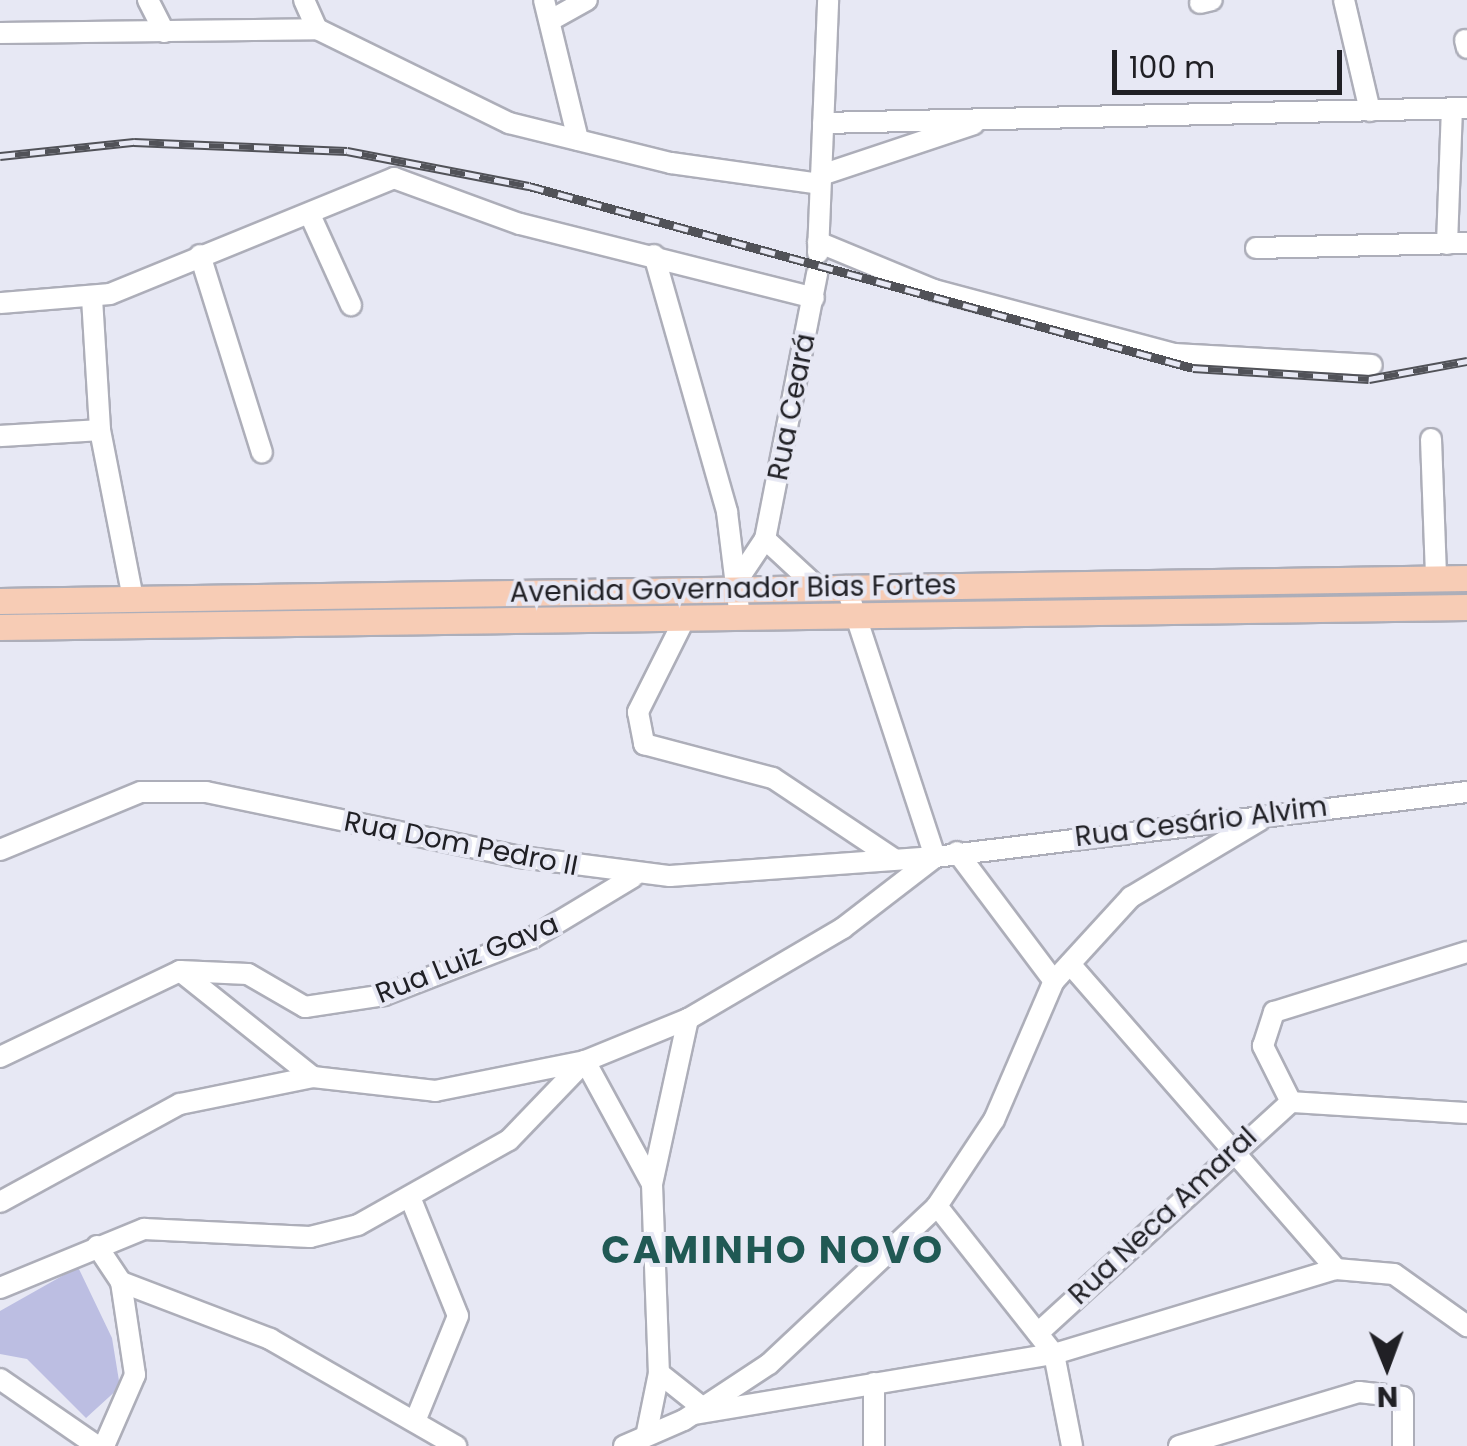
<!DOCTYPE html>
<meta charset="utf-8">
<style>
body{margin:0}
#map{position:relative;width:1467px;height:1446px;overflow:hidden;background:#e7e8f4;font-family:Poppins,sans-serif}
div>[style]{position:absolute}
.green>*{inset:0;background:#bcbee2}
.roads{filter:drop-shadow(2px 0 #adaeb9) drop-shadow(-2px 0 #adaeb9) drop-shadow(0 2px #adaeb9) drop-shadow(0 -2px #adaeb9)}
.minor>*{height:20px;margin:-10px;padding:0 10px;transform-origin:10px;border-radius:10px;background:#fff}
.major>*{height:25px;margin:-12.5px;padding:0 12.5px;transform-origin:12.5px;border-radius:12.5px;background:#f7ccb5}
.rail>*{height:9px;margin-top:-4.5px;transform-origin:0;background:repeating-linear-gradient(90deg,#e7e8f4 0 15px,#515258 0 30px);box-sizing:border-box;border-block:2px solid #515258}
span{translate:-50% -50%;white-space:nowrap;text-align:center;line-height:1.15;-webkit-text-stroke:8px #e7e8f4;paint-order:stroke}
.street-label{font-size:28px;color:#202025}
.district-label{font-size:38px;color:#205954;font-weight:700;letter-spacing:2.5px}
.north{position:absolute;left:1337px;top:1316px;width:100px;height:100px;-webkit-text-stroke:8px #e7e8f4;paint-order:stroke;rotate:179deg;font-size:28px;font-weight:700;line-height:40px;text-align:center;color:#202025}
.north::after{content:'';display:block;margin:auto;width:35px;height:45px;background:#202025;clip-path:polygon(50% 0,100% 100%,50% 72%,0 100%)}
.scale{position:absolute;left:1112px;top:50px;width:230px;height:45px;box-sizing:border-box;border:5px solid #202025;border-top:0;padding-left:12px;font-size:30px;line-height:35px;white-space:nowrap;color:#202025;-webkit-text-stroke:8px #e7e8f4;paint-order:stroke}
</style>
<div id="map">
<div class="green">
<i style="clip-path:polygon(78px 1267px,112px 1338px,120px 1387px,86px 1418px,27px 1359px,0 1354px,0 1311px)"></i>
</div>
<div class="roads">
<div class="minor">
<i style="left:148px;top:0;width:36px;rotate:63deg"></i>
<i style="left:304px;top:0;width:32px;rotate:66deg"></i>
<i style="left:544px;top:0;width:144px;rotate:76.3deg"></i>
<i style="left:1344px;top:0;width:114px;rotate:76.8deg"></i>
<i style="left:1200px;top:3px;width:12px;rotate:-14deg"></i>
<i style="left:551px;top:20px;width:41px;rotate:-29.1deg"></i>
<i style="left:0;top:33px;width:317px;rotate:-0.7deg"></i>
<i style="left:317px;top:29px;width:214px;rotate:26.1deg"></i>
<i style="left:509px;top:123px;width:167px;rotate:13.9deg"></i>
<i style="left:671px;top:163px;width:150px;rotate:8deg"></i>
<i style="left:1465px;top:40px;width:8px;rotate:76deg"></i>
<i style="left:823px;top:123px;width:644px;rotate:-1.33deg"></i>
<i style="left:821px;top:175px;width:161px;rotate:-18.4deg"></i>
<i style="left:311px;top:217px;width:97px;rotate:65.6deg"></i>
<i style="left:818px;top:242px;width:126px;rotate:22.5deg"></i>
<i style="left:934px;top:290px;width:249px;rotate:14.9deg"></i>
<i style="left:1175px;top:354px;width:197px;rotate:3.2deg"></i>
<i style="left:1447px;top:244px;width:135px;rotate:-87.9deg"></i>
<i style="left:1256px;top:248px;width:211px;rotate:-1.4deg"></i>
<i style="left:818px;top:253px;width:253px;rotate:-87.7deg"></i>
<i style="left:200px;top:255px;width:207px;rotate:72.6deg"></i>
<i style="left:654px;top:255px;width:267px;rotate:74.1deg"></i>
<i style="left:727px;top:512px;width:107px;rotate:83deg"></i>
<i style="left:92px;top:298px;width:132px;rotate:86.5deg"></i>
<i style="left:100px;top:430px;width:171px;rotate:78.9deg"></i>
<i style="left:0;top:303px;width:110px;rotate:-4.7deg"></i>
<i style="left:110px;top:294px;width:307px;rotate:-22.2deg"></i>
<i style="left:394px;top:178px;width:134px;rotate:20.1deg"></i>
<i style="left:520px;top:224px;width:303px;rotate:14.1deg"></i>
<i style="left:0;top:436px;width:100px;rotate:-3.4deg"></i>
<i style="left:1431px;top:439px;width:139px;rotate:87.9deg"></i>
<i style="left:765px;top:539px;width:69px;rotate:42.7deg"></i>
<i style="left:737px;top:581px;width:50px;rotate:-56.3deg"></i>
<i style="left:765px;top:539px;width:271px;rotate:-78.9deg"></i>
<i style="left:846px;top:586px;width:285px;rotate:71.8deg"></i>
<i style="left:684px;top:620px;width:103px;rotate:116.6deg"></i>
<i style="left:638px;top:712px;width:33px;rotate:79deg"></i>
<i style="left:644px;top:744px;width:133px;rotate:14.8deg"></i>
<i style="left:773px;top:778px;width:146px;rotate:33.8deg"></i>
<i style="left:0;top:850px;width:152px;rotate:-22.4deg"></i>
<i style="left:141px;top:792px;width:65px"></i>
<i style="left:206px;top:792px;width:322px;rotate:11.7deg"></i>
<i style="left:521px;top:857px;width:150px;rotate:7.3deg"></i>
<i style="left:670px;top:876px;width:266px;rotate:-4.1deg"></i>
<i style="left:935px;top:857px;width:536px;rotate:-6.97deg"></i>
<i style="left:957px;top:852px;width:161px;rotate:53.1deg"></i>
<i style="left:1070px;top:964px;width:405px;rotate:48.9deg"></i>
<i style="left:180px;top:971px;width:170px;rotate:38.6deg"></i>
<i style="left:313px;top:1077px;width:123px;rotate:6.5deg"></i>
<i style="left:435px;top:1091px;width:153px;rotate:-11.3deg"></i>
<i style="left:585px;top:1061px;width:111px;rotate:-22.2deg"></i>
<i style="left:688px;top:1019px;width:180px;rotate:-30.4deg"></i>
<i style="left:843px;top:928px;width:115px;rotate:-37.6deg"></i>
<i style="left:0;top:1057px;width:199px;rotate:-25.5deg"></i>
<i style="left:180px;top:971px;width:68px;rotate:2.5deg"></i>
<i style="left:248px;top:974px;width:66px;rotate:30.1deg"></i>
<i style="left:305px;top:1007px;width:80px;rotate:-8.6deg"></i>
<i style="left:384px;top:995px;width:159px;rotate:-21.1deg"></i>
<i style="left:532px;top:938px;width:118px;rotate:-31.1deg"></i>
<i style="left:585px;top:1061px;width:140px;rotate:61.4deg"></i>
<i style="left:652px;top:1184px;width:189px;rotate:87.9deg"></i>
<i style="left:659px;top:1373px;width:60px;rotate:101.5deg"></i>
<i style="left:1291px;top:1102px;width:63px;rotate:-116.6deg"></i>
<i style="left:1263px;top:1046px;width:36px;rotate:-72deg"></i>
<i style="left:1274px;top:1012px;width:202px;rotate:-17.3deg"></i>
<i style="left:1291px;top:1102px;width:176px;rotate:3.6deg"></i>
<i style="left:652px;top:1184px;width:169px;rotate:-77.7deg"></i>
<i style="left:410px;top:1197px;width:128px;rotate:68deg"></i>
<i style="left:458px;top:1316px;width:111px;rotate:112.2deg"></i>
<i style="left:0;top:1202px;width:205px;rotate:-28.6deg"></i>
<i style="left:180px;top:1104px;width:136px;rotate:-11.5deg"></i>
<i style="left:937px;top:1206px;width:189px;rotate:51.7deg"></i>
<i style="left:1054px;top:1354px;width:94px;rotate:78.9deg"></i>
<i style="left:97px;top:1246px;width:43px;rotate:56.3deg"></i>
<i style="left:121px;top:1282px;width:94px;rotate:81.4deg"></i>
<i style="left:135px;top:1375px;width:77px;rotate:113.6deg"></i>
<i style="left:121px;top:1282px;width:160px;rotate:20.9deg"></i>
<i style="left:270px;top:1339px;width:215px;rotate:29.9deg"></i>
<i style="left:0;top:1288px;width:156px;rotate:-22.3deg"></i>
<i style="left:144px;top:1229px;width:166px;rotate:2.8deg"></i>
<i style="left:310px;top:1237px;width:49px;rotate:-14deg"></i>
<i style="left:358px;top:1225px;width:173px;rotate:-29.4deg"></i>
<i style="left:509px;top:1140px;width:110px;rotate:-46.1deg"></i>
<i style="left:1038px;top:1333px;width:343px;rotate:-42.4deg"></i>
<i style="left:659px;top:1373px;width:56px;rotate:38.5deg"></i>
<i style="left:0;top:1379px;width:118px;rotate:34.6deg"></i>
<i style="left:874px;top:1383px;width:63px;rotate:90deg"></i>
<i style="left:694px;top:1414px;width:365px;rotate:-9.5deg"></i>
<i style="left:1054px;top:1354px;width:295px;rotate:-16.8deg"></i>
<i style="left:1336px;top:1269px;width:58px;rotate:4.9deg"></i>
<i style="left:1394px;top:1274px;width:90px;rotate:35.5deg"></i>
<i style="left:624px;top:1446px;width:65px;rotate:-23.4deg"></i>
<i style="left:684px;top:1420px;width:102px;rotate:-33.4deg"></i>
<i style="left:769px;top:1364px;width:231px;rotate:-43.2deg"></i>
<i style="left:937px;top:1206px;width:103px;rotate:-56.5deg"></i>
<i style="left:994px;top:1120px;width:151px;rotate:-66.7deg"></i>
<i style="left:1054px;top:981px;width:114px;rotate:-47.5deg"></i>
<i style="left:1131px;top:897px;width:150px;rotate:-30.8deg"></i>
<i style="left:1179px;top:1446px;width:188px;rotate:-16.7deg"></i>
<i style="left:1359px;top:1392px;width:44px;rotate:6.5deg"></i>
<i style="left:1403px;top:1397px;width:49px;rotate:90deg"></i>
</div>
<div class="major">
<i style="left:0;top:601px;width:1467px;rotate:-0.9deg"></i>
<i style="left:0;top:627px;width:1467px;rotate:-0.78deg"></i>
</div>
</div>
<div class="rail">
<i style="left:0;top:156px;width:135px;rotate:-6deg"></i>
<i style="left:134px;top:142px;width:213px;rotate:2.4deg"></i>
<i style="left:347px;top:151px;width:185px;rotate:10.9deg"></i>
<i style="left:529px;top:186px;width:688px;rotate:15.33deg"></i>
<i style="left:1193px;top:368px;width:176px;rotate:3.6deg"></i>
<i style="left:1369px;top:379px;width:100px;rotate:-10.4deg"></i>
</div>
<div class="street-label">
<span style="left:792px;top:407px;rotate:-79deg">Rua Ceará</span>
<span style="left:733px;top:589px;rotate:-1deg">Avenida Governador Bias Fortes</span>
<span style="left:1201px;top:822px;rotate:-7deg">Rua Cesário Alvim</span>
<span style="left:461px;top:844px;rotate:11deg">Rua Dom Pedro II</span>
<span style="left:467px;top:959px;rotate:-22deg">Rua Luiz Gava</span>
<span style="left:1163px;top:1216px;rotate:-43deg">Rua Neca Amaral</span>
</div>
<div class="district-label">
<span style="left:773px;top:1250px">CAMINHO NOVO</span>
</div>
<div class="north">N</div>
<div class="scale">100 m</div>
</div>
